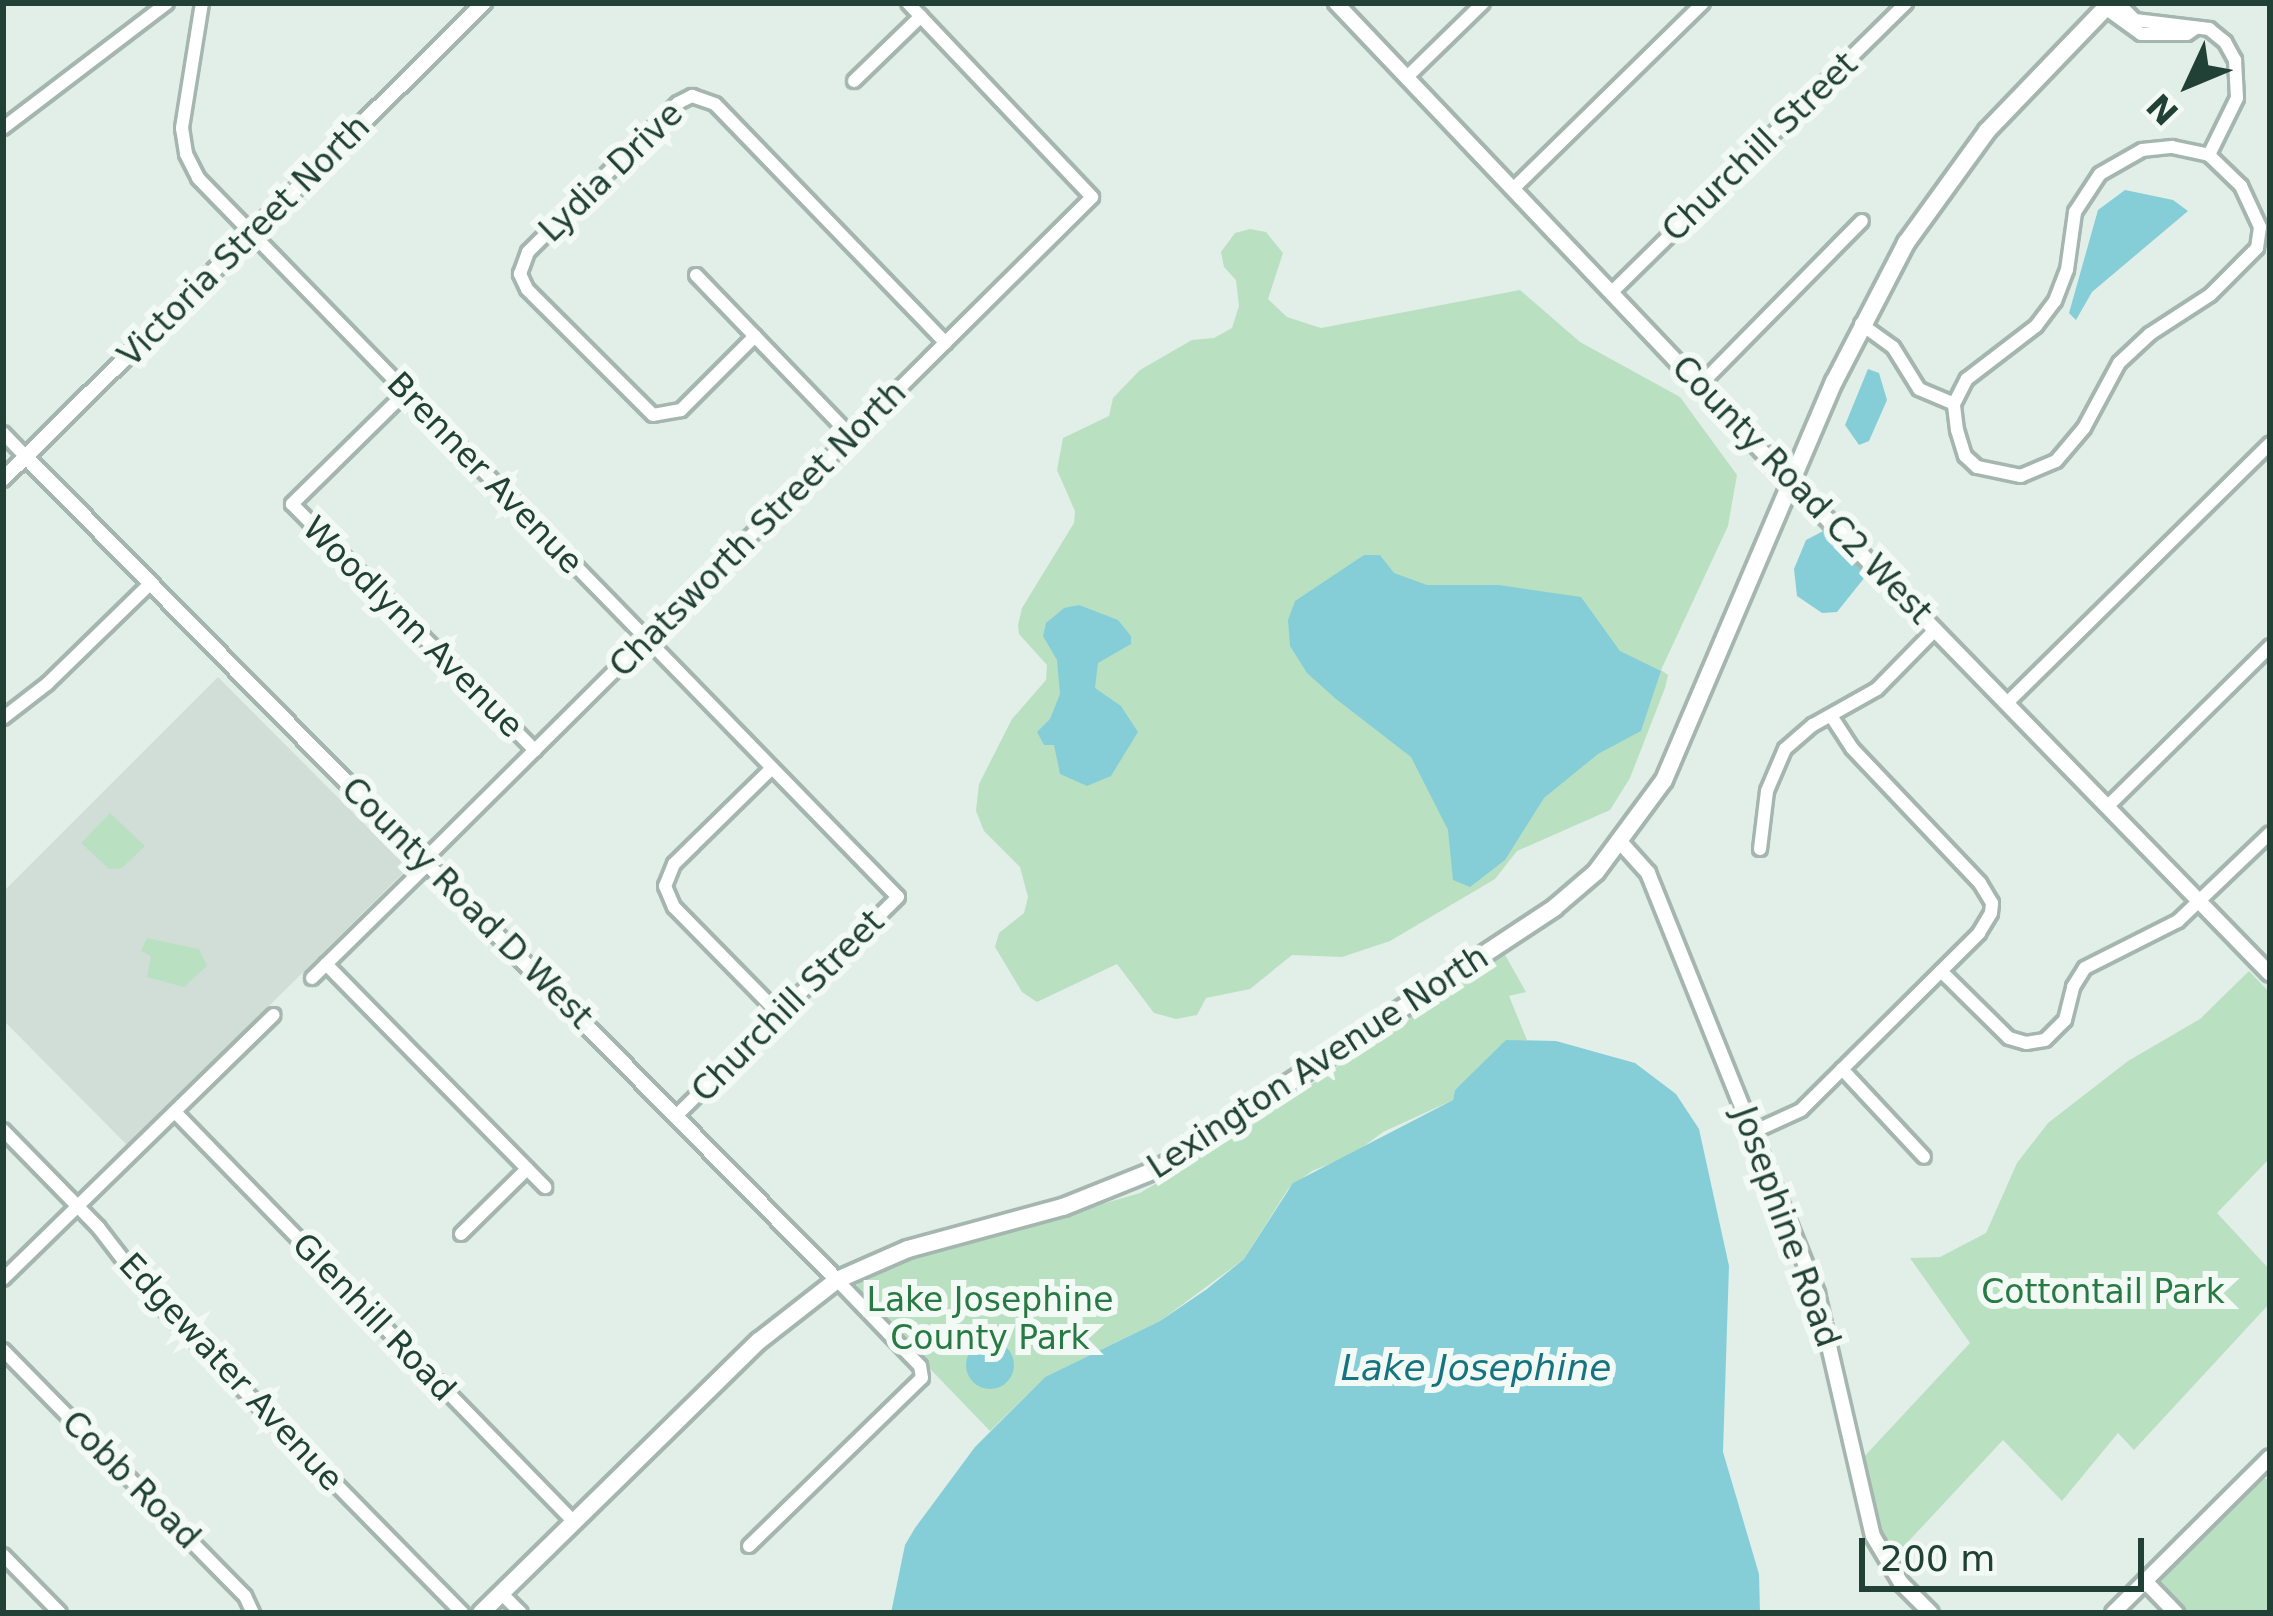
<!DOCTYPE html>
<style>
body{margin:0}
#map{position:relative;width:2273px;height:1616px;overflow:hidden;background:#e2eee8;font-family:"DejaVu Sans",sans-serif}
div>[style]{position:absolute}
.built>*{inset:0;background:#d0ded7}
.green>*{inset:0;background:#bae0c2}
.water>*{inset:0;background:#86ced7}
.round{border-radius:50%}
.roads{filter:drop-shadow(3px 0 #a4b6af) drop-shadow(-3px 0 #a4b6af) drop-shadow(0 3px #a4b6af) drop-shadow(0 -3px #a4b6af)}
.minor>*{height:12px;margin:-6px;padding:0 6px;transform-origin:6px;border-radius:6px;background:#fff}
.tertiary>*{height:14px;margin:-7px;padding:0 7px;transform-origin:7px;border-radius:7px;background:#fff}
.secondary>*{height:16px;margin:-8px;padding:0 8px;transform-origin:8px;border-radius:8px;background:#fff}
span{translate:-50% -50%;white-space:nowrap;text-align:center;line-height:1.15;-webkit-text-stroke:12px #f3faf6;paint-order:stroke}
.street-label{font-size:33px;color:#214036}
.park-label{font-size:33px;color:#287a44}
.water-label{font-size:36px;color:#167481;font-style:italic}
.frame{position:absolute;inset:0;border:6px solid #214036;pointer-events:none}
.north{position:absolute;left:2129px;top:24px;width:120px;height:120px;-webkit-text-stroke:9px #f3faf6;paint-order:stroke;rotate:226deg;font-size:33px;font-weight:700;line-height:48px;text-align:center;color:#214036}
.north::after{content:'';display:block;margin:auto;width:42px;height:54px;background:#214036;clip-path:polygon(50% 0,100% 100%,50% 72%,0 100%)}
.scale{position:absolute;left:1859px;top:1538px;width:285px;height:54px;box-sizing:border-box;border:6px solid #214036;border-top:0;padding-left:15px;font-size:36px;line-height:42px;white-space:nowrap;color:#214036;-webkit-text-stroke:9px #f3faf6;paint-order:stroke}
</style>
<div id="map">
<div class="built">
<i style="clip-path:polygon(218px 677px,408px 868px,128px 1146px,3px 1020px,3px 892px)"></i>
</div>
<div class="green">
<i style="clip-path:polygon(1250px 229px,1266px 232px,1283px 253px,1268px 299px,1287px 317px,1321px 328px,1520px 290px,1580px 342px,1680px 397px,1737px 475px,1728px 526px,1661px 670px,1668px 675px,1665px 688px,1630px 778px,1610px 810px,1517px 851px,1495px 879px,1390px 941px,1342px 957px,1292px 955px,1250px 989px,1206px 998px,1197px 1015px,1176px 1019px,1154px 1013px,1117px 964px,1037px 1002px,1022px 992px,995px 947px,999px 933px,1024px 913px,1028px 897px,1020px 867px,984px 831px,976px 811px,979px 784px,1012px 719px,1046px 680px,1047px 665px,1019px 634px,1018px 625px,1022px 608px,1074px 523px,1075px 511px,1057px 470px,1063px 438px,1109px 416px,1113px 398px,1140px 370px,1192px 340px,1214px 338px,1232px 328px,1239px 306px,1236px 280px,1224px 267px,1221px 252px,1235px 233px)"></i>
<i style="clip-path:polygon(110px 813px,145px 846px,122px 868px,109px 869px,81px 843px)"></i>
<i style="clip-path:polygon(147px 938px,199px 949px,207px 966px,184px 987px,147px 977px,151px 956px,141px 951px)"></i>
<i style="clip-path:polygon(1504px 953px,1526px 992px,1509px 996px,1527px 1040px,1506px 1045px,1455px 1090px,1453px 1100px,1383px 1132px,1352px 1155px,1312px 1171px,1288px 1189px,1244px 1259px,1160px 1321px,1045px 1377px,990px 1431px,856px 1292px,858px 1282px,902px 1262px,1140px 1193px,1237px 1135px)"></i>
<i style="clip-path:polygon(2249px 971px,2270px 993px,2270px 1158px,2217px 1213px,2270px 1270px,2270px 1303px,2134px 1450px,2118px 1433px,2062px 1501px,2003px 1440px,1892px 1559px,1879px 1538px,1861px 1460px,1970px 1343px,1910px 1258px,1940px 1257px,1986px 1233px,2017px 1163px,2048px 1123px,2128px 1061px,2200px 1019px)"></i>
<i style="clip-path:polygon(2260px 1479px,2270px 1479px,2270px 1613px,2185px 1613px,2162px 1589px,2161px 1579px)"></i>
</div>
<div class="water">
<i style="clip-path:polygon(2125px 190px,2173px 200px,2188px 211px,2092px 292px,2076px 320px,2069px 313px,2098px 210px)"></i>
<i style="clip-path:polygon(1868px 369px,1879px 373px,1887px 400px,1869px 441px,1859px 445px,1845px 425px)"></i>
<i style="clip-path:polygon(1831px 527px,1859px 555px,1865px 577px,1837px 612px,1822px 613px,1797px 596px,1794px 569px,1806px 540px)"></i>
<i style="clip-path:polygon(1364px 555px,1380px 555px,1394px 573px,1427px 585px,1499px 585px,1581px 597px,1620px 651px,1661px 671px,1641px 731px,1598px 754px,1544px 798px,1505px 860px,1470px 887px,1453px 880px,1448px 830px,1411px 757px,1336px 699px,1307px 673px,1290px 646px,1288px 620px,1295px 601px)"></i>
<i style="clip-path:polygon(1079px 605px,1118px 620px,1131px 636px,1131px 644px,1098px 663px,1095px 688px,1121px 706px,1138px 732px,1111px 776px,1087px 786px,1060px 774px,1054px 745px,1044px 745px,1037px 732px,1050px 719px,1060px 694px,1057px 660px,1043px 636px,1046px 623px,1064px 608px)"></i>
<i style="clip-path:polygon(1506px 1040px,1556px 1041px,1635px 1063px,1676px 1094px,1699px 1129px,1729px 1266px,1723px 1452px,1759px 1574px,1760px 1613px,891px 1613px,905px 1545px,915px 1528px,975px 1447px,1045px 1377px,1160px 1321px,1207px 1289px,1244px 1259px,1293px 1183px,1453px 1100px,1455px 1090px)"></i>
<i class="round" style="left:966px;top:1341px;width:48px;height:48px"></i>
</div>
<div class="roads">
<div class="minor">
<i style="left:202px;top:3px;width:127px;rotate:99.1deg"></i>
<i style="left:182px;top:128px;width:26px;rotate:81deg"></i>
<i style="left:186px;top:154px;width:27px;rotate:63deg"></i>
<i style="left:198px;top:178px;width:1003px;rotate:45.77deg"></i>
<i style="left:898px;top:897px;width:310px;rotate:135.4deg"></i>
<i style="left:2118px;top:3px;width:24px;rotate:45deg"></i>
<i style="left:2135px;top:20px;width:75px;rotate:6.9deg"></i>
<i style="left:2209px;top:29px;width:21px;rotate:39deg"></i>
<i style="left:2225px;top:42px;width:21px;rotate:61deg"></i>
<i style="left:2235px;top:60px;width:38px;rotate:87deg"></i>
<i style="left:2237px;top:98px;width:64px;rotate:116.2deg"></i>
<i style="left:2105px;top:8px;width:44px;rotate:35.8deg"></i>
<i style="left:2141px;top:34px;width:46px"></i>
<i style="left:2187px;top:34px;width:11px;rotate:-34deg"></i>
<i style="left:1409px;top:75px;width:103px;rotate:-44.2deg"></i>
<i style="left:854px;top:81px;width:93px;rotate:-44.1deg"></i>
<i style="left:3px;top:128px;width:206px;rotate:-37.3deg"></i>
<i style="left:2172px;top:147px;width:38px;rotate:12deg"></i>
<i style="left:2209px;top:155px;width:45px;rotate:44.1deg"></i>
<i style="left:2241px;top:186px;width:45px;rotate:65.1deg"></i>
<i style="left:2260px;top:227px;width:21px;rotate:98deg"></i>
<i style="left:2257px;top:248px;width:66px;rotate:135deg"></i>
<i style="left:2210px;top:295px;width:72px;rotate:147deg"></i>
<i style="left:2150px;top:334px;width:42px;rotate:136.9deg"></i>
<i style="left:2119px;top:363px;width:74px;rotate:118.3deg"></i>
<i style="left:2084px;top:428px;width:43px;rotate:130.3deg"></i>
<i style="left:2056px;top:461px;width:38px;rotate:157deg"></i>
<i style="left:2021px;top:476px;width:45px;rotate:-168.4deg"></i>
<i style="left:1977px;top:467px;width:16px;rotate:-137deg"></i>
<i style="left:1965px;top:456px;width:27px;rotate:-107deg"></i>
<i style="left:1957px;top:430px;width:26px;rotate:-97deg"></i>
<i style="left:1954px;top:404px;width:28px;rotate:-63deg"></i>
<i style="left:1967px;top:379px;width:87px;rotate:-37.5deg"></i>
<i style="left:2036px;top:326px;width:31px;rotate:-53deg"></i>
<i style="left:2055px;top:301px;width:33px;rotate:-69deg"></i>
<i style="left:2067px;top:270px;width:59px;rotate:-82.1deg"></i>
<i style="left:2075px;top:212px;width:45px;rotate:-56.7deg"></i>
<i style="left:2100px;top:174px;width:48px;rotate:-29.7deg"></i>
<i style="left:2142px;top:150px;width:30px;rotate:-6deg"></i>
<i style="left:1515px;top:187px;width:263px;rotate:-44.4deg"></i>
<i style="left:696px;top:275px;width:223px;rotate:46.1deg"></i>
<i style="left:1613px;top:291px;width:411px;rotate:-44.5deg"></i>
<i style="left:1861px;top:324px;width:39px;rotate:36deg"></i>
<i style="left:1893px;top:347px;width:49px;rotate:58.2deg"></i>
<i style="left:1919px;top:389px;width:38px;rotate:23deg"></i>
<i style="left:755px;top:336px;width:105px;rotate:135deg"></i>
<i style="left:681px;top:410px;width:28px;rotate:170deg"></i>
<i style="left:653px;top:415px;width:178px;rotate:-135deg"></i>
<i style="left:527px;top:289px;width:17px;rotate:-115deg"></i>
<i style="left:520px;top:274px;width:23px;rotate:-70deg"></i>
<i style="left:528px;top:252px;width:211px;rotate:-44.8deg"></i>
<i style="left:678px;top:103px;width:16px;rotate:-27deg"></i>
<i style="left:692px;top:96px;width:24px;rotate:19deg"></i>
<i style="left:715px;top:104px;width:332px;rotate:46deg"></i>
<i style="left:1701px;top:384px;width:229px;rotate:-45.4deg"></i>
<i style="left:406px;top:392px;width:160px;rotate:135.5deg"></i>
<i style="left:292px;top:504px;width:346px;rotate:45.4deg"></i>
<i style="left:3px;top:433px;width:33px;rotate:46deg"></i>
<i style="left:2008px;top:702px;width:368px;rotate:-44.6deg"></i>
<i style="left:3px;top:718px;width:56px;rotate:-37.7deg"></i>
<i style="left:47px;top:684px;width:145px;rotate:-44.2deg"></i>
<i style="left:772px;top:768px;width:137px;rotate:135.6deg"></i>
<i style="left:674px;top:864px;width:24px;rotate:112deg"></i>
<i style="left:665px;top:886px;width:23px;rotate:67deg"></i>
<i style="left:674px;top:907px;width:150px;rotate:45.5deg"></i>
<i style="left:2108px;top:806px;width:228px;rotate:-44.6deg"></i>
<i style="left:1760px;top:849px;width:58px;rotate:-83.1deg"></i>
<i style="left:1767px;top:791px;width:46px;rotate:-66.8deg"></i>
<i style="left:1785px;top:749px;width:37px;rotate:-41deg"></i>
<i style="left:1813px;top:725px;width:73px;rotate:-29.4deg"></i>
<i style="left:1877px;top:689px;width:83px;rotate:-45.5deg"></i>
<i style="left:424px;top:860px;width:941px;rotate:-44.78deg"></i>
<i style="left:1092px;top:197px;width:267px;rotate:-133.5deg"></i>
<i style="left:326px;top:964px;width:313px;rotate:45.5deg"></i>
<i style="left:1941px;top:971px;width:95px;rotate:44.6deg"></i>
<i style="left:2009px;top:1038px;width:18px;rotate:16deg"></i>
<i style="left:2026px;top:1043px;width:19px;rotate:-9deg"></i>
<i style="left:2045px;top:1040px;width:28px;rotate:-45deg"></i>
<i style="left:2065px;top:1020px;width:34px;rotate:-76deg"></i>
<i style="left:2073px;top:987px;width:22px;rotate:-58deg"></i>
<i style="left:2085px;top:968px;width:104px;rotate:-26.8deg"></i>
<i style="left:2178px;top:921px;width:127px;rotate:-43.7deg"></i>
<i style="left:312px;top:978px;width:163px;rotate:-44.5deg"></i>
<i style="left:1842px;top:1069px;width:120px;rotate:47deg"></i>
<i style="left:175px;top:1112px;width:572px;rotate:45.78deg"></i>
<i style="left:3px;top:1130px;width:136px;rotate:45.6deg"></i>
<i style="left:98px;top:1227px;width:88px;rotate:52.4deg"></i>
<i style="left:152px;top:1297px;width:443px;rotate:45.5deg"></i>
<i style="left:1753px;top:1132px;width:53px;rotate:-24.6deg"></i>
<i style="left:1801px;top:1110px;width:251px;rotate:-44.8deg"></i>
<i style="left:1979px;top:933px;width:23px;rotate:-59deg"></i>
<i style="left:1991px;top:913px;width:10px;rotate:-84deg"></i>
<i style="left:1992px;top:903px;width:23px;rotate:-121deg"></i>
<i style="left:1980px;top:883px;width:186px;rotate:-133.5deg"></i>
<i style="left:1852px;top:748px;width:37px;rotate:-123deg"></i>
<i style="left:461px;top:1234px;width:93px;rotate:-44.6deg"></i>
<i style="left:3px;top:1279px;width:378px;rotate:-44.3deg"></i>
<i style="left:3px;top:1350px;width:345px;rotate:45.5deg"></i>
<i style="left:245px;top:1596px;width:19px;rotate:65deg"></i>
<i style="left:749px;top:1546px;width:241px;rotate:-44.2deg"></i>
<i style="left:922px;top:1378px;width:12px;rotate:-99deg"></i>
<i style="left:920px;top:1366px;width:120px;rotate:-134deg"></i>
<i style="left:3px;top:1555px;width:81px;rotate:45.5deg"></i>
<i style="left:501px;top:1593px;width:28px;rotate:45deg"></i>
</div>
<div class="tertiary">
<i style="left:1336px;top:3px;width:662px;rotate:46.47deg"></i>
<i style="left:1792px;top:483px;width:685px;rotate:45.77deg"></i>
<i style="left:26px;top:457px;width:1155px;rotate:45.42deg"></i>
<i style="left:3px;top:479px;width:677px;rotate:-44.7deg"></i>
<i style="left:1622px;top:844px;width:39px;rotate:48deg"></i>
<i style="left:1648px;top:873px;width:454px;rotate:68.1deg"></i>
<i style="left:1817px;top:1294px;width:248px;rotate:77deg"></i>
<i style="left:1873px;top:1536px;width:55px;rotate:59.2deg"></i>
<i style="left:1901px;top:1583px;width:42px;rotate:45deg"></i>
<i style="left:2145px;top:1581px;width:45px;rotate:45.9deg"></i>
<i style="left:2113px;top:1613px;width:221px;rotate:-44.8deg"></i>
</div>
<div class="secondary">
<i style="left:481px;top:1613px;width:389px;rotate:-44.4deg"></i>
<i style="left:759px;top:1341px;width:99px;rotate:-38deg"></i>
<i style="left:837px;top:1280px;width:77px;rotate:-23.6deg"></i>
<i style="left:908px;top:1249px;width:161px;rotate:-15.2deg"></i>
<i style="left:1063px;top:1207px;width:105px;rotate:-21.9deg"></i>
<i style="left:1160px;top:1168px;width:472px;rotate:-33.4deg"></i>
<i style="left:1554px;top:908px;width:55px;rotate:-40.6deg"></i>
<i style="left:1596px;top:872px;width:114px;rotate:-53.5deg"></i>
<i style="left:1664px;top:780px;width:433px;rotate:-66.9deg"></i>
<i style="left:1834px;top:382px;width:157px;rotate:-62.6deg"></i>
<i style="left:1906px;top:243px;width:138px;rotate:-54.1deg"></i>
<i style="left:1987px;top:131px;width:178px;rotate:-46.1deg"></i>
</div>
</div>
<div class="street-label">
<span style="left:1760px;top:147px;rotate:-44deg">Churchill Street</span>
<span style="left:611px;top:172px;rotate:-44deg">Lydia Drive</span>
<span style="left:244px;top:241px;rotate:-45deg">Victoria Street North</span>
<span style="left:485px;top:473px;rotate:46deg">Brenner Avenue</span>
<span style="left:1802px;top:490px;rotate:46deg">County Road C2 West</span>
<span style="left:758px;top:529px;rotate:-45deg">Chatsworth Street North</span>
<span style="left:413px;top:627px;rotate:45deg">Woodlynn Avenue</span>
<span style="left:467px;top:903px;rotate:45deg">County Road D West</span>
<span style="left:788px;top:1006px;rotate:-45deg">Churchill Street</span>
<span style="left:1318px;top:1062px;rotate:-33deg">Lexington Avenue North</span>
<span style="left:1786px;top:1227px;rotate:70deg">Josephine Road</span>
<span style="left:374px;top:1317px;rotate:46deg">Glenhill Road</span>
<span style="left:231px;top:1372px;rotate:47deg">Edgewater Avenue</span>
<span style="left:131px;top:1480px;rotate:45deg">Cobb Road</span>
</div>
<div class="park-label">
<span style="left:2103px;top:1292px">Cottontail Park</span>
<span style="left:990px;top:1319px">Lake Josephine<br>County Park</span>
</div>
<div class="water-label">
<span style="left:1476px;top:1368px">Lake Josephine</span>
</div>
<div class="frame"></div>
<div class="north">N</div>
<div class="scale">200 m</div>
</div>
